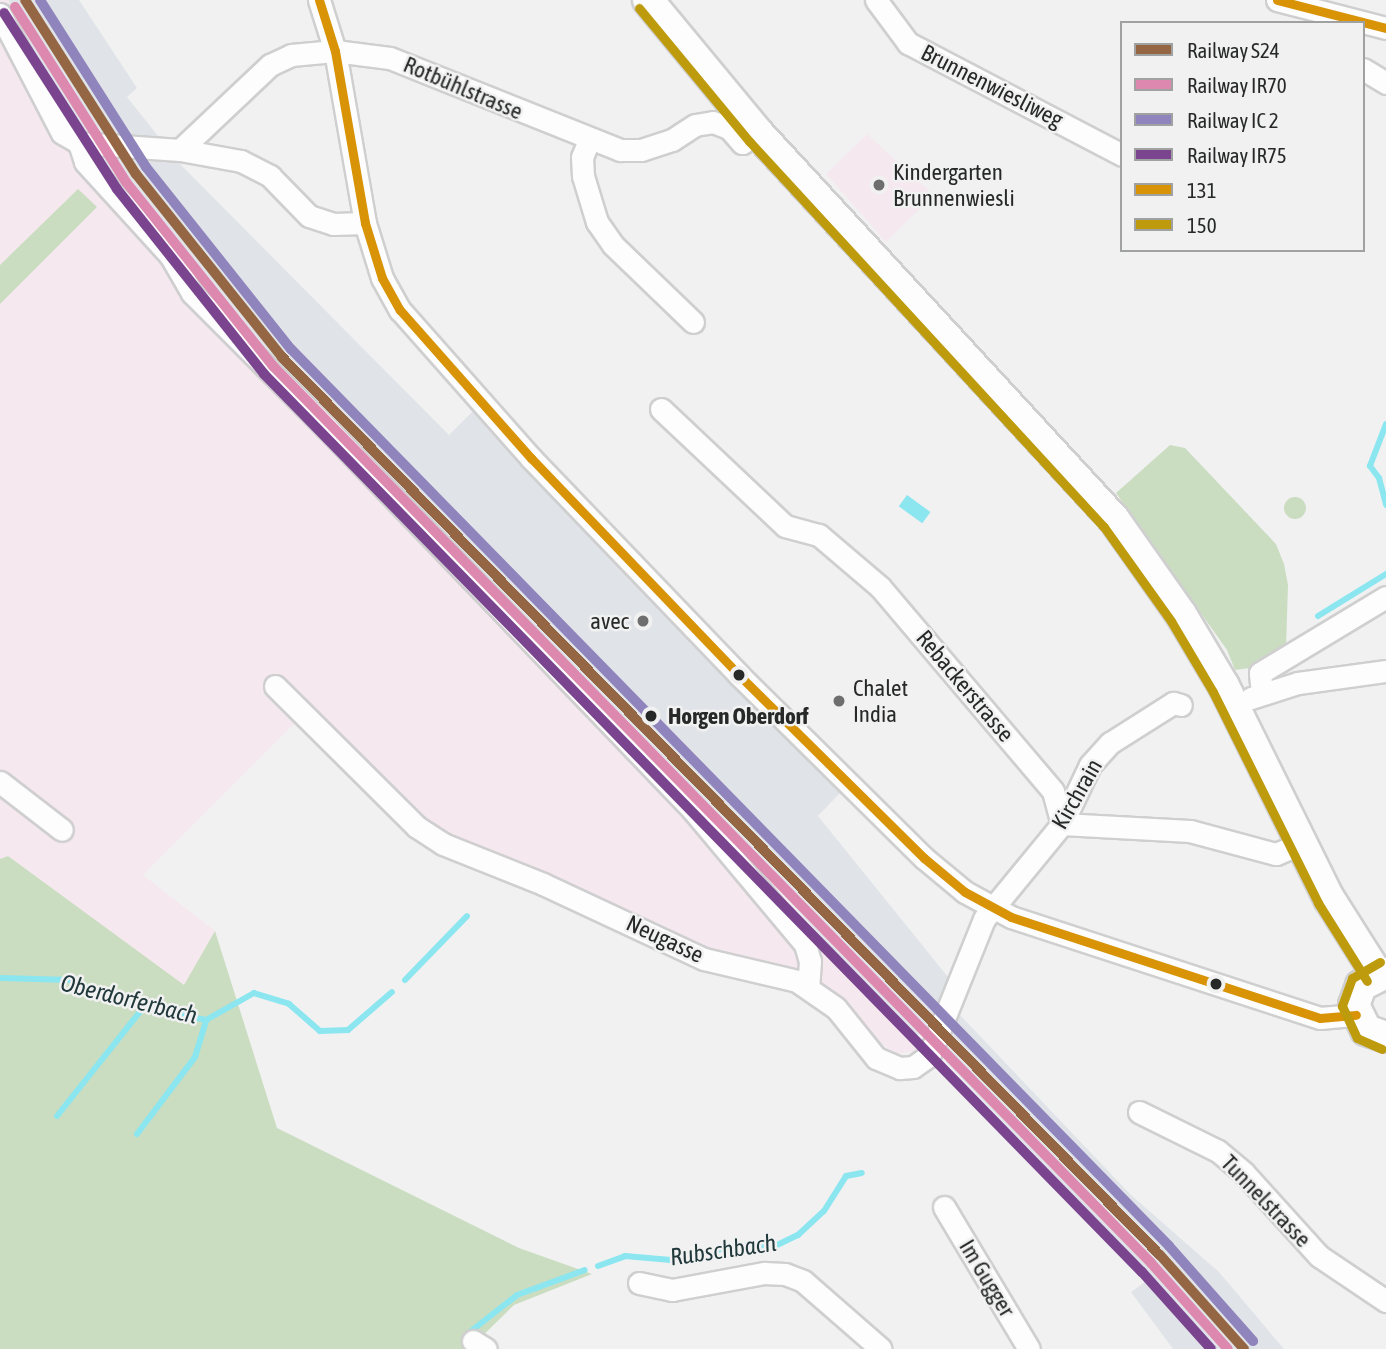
<!DOCTYPE html>
<meta charset="utf-8">
<style>
body{margin:0}
#map{position:relative;width:1386px;height:1349px;overflow:hidden;background:#f1f1f2;font-family:"Asap Condensed",sans-serif}
div>[style]{position:absolute}
.built>*{inset:0;background:#e0e4e8}
.industrial>*{inset:0;background:#f5e8ee}
.green>*{inset:0;background:#cbddc1}
.round{border-radius:50%}
.water>*{inset:0;background:#8be6ef;transform-origin:0 0}
.stream>*{height:6px;margin:-3px;padding:0 3px;transform-origin:3px;border-radius:3px;background:#8be6ef}
.roads{filter:drop-shadow(2px 0 #cfcfd0) drop-shadow(-2px 0 #cfcfd0) drop-shadow(0 2px #cfcfd0) drop-shadow(0 -2px #cfcfd0)}
.minor>*{height:21px;margin:-10.5px;padding:0 10.5px;transform-origin:10.5px;border-radius:10.5px;background:#fdfdfd}
.secondary>*{height:30px;margin:-15px;padding:0 15px;transform-origin:15px;border-radius:15px;background:#fdfdfd}
.bus-1>*{height:9px;margin:-4.5px;padding:0 4.5px;transform-origin:4.5px;border-radius:4.5px;background:#d89306}
.bus-2>*{height:9px;margin:-4.5px;padding:0 4.5px;transform-origin:4.5px;border-radius:4.5px;background:#be9b0c}
.rail-1>*{height:10px;margin:-5px;padding:0 5px;transform-origin:5px;border-radius:5px;background:#946644}
.rail-2>*{height:10px;margin:-5px;padding:0 5px;transform-origin:5px;border-radius:5px;background:#dd88ae}
.rail-3>*{height:10px;margin:-5px;padding:0 5px;transform-origin:5px;border-radius:5px;background:#9084bd}
.rail-4>*{height:10px;margin:-5px;padding:0 5px;transform-origin:5px;border-radius:5px;background:#7a448f}
.dots>*{width:19px;height:19px;translate:-50% -50%;box-sizing:border-box;border:4px solid #f1f1f2;border-radius:50%}
span{translate:-50% -50%;white-space:nowrap;text-align:center;line-height:1.15;-webkit-text-stroke:5px #f1f1f2;paint-order:stroke}
.street-label{font-size:23px;color:#272828}
.poi-label{font-size:23px;color:#272828}
.left{translate:0 -50%;text-align:left}
.right{translate:-100% -50%;text-align:right}
.stop-label{font-size:23px;color:#272828;font-weight:700}
.water-label{font-size:24px;color:#22393b;font-style:italic}
.legend{position:absolute;left:1120px;top:21px;width:245px;height:231px;box-sizing:border-box;background:#f1f1f2;border:2px solid #a0a1a1;margin:0;padding:9px 12px;list-style:none;font-size:21px;color:#272828}
.legend li{display:flex;align-items:center;gap:14px;height:35px}
.legend b{width:35px;border:2px solid #a0a1a1}
</style>
<div id="map">
<div class="built">
<i style="clip-path:polygon(8px 0,79px 0,137px 88px,127px 97px,182px 166px,449px 435px,474px 410px,519px 452px,840px 793px,818px 816px,948px 977px,942px 996px,1131px 1195px,1219px 1272px,1284px 1349px,1173px 1349px,1131px 1292px,1152px 1277px,946px 1062px,953px 1056px,928px 1031px,917px 1035px,905px 1029px,697px 799px,200px 284px,174px 246px,109px 177px,101px 159px,65px 114px)"></i>
</div>
<div class="industrial">
<i style="clip-path:polygon(0 0,8px 0,65px 114px,101px 159px,109px 177px,174px 246px,200px 284px,697px 799px,853px 975px,904px 1029px,917px 1035px,917px 1051px,896px 1054px,879px 1042px,830px 990px,805px 996px,777px 984px,710px 972px,609px 920px,431px 850px,298px 720px,143px 875px,215px 931px,184px 986px,8px 856px,0 859px)"></i>
<i style="clip-path:polygon(867px 134px,934px 195px,886px 242px,826px 174px)"></i>
</div>
<div class="green">
<i style="clip-path:polygon(78px 189px,97px 207px,0 304px,0 265px)"></i>
<i style="clip-path:polygon(1170px 445px,1185px 448px,1276px 544px,1284px 564px,1288px 585px,1286px 648px,1250px 668px,1235px 670px,1227px 650px,1116px 493px)"></i>
<i class="round" style="left:1284px;top:497px;width:22px;height:22px"></i>
<i style="clip-path:polygon(8px 856px,184px 985px,215px 931px,277px 1128px,519px 1248px,592px 1274px,514px 1305px,469px 1349px,0 1349px,0 859px)"></i>
</div>
<div class="water">
<i style="left:907px;top:495px;width:29px;height:14px;rotate:36deg"></i>
</div>
<div class="stream">
<i style="left:1386px;top:424px;width:45px;rotate:110.9deg"></i>
<i style="left:1370px;top:466px;width:15px;rotate:53deg"></i>
<i style="left:1379px;top:478px;width:28px;rotate:75deg"></i>
<i style="left:1318px;top:616px;width:80px;rotate:-31.7deg"></i>
<i style="left:0;top:978px;width:72px;rotate:1.6deg"></i>
<i style="left:72px;top:980px;width:41px;rotate:25.9deg"></i>
<i style="left:109px;top:998px;width:99px;rotate:12.8deg"></i>
<i style="left:206px;top:1020px;width:55px;rotate:-29.4deg"></i>
<i style="left:254px;top:993px;width:37px;rotate:17deg"></i>
<i style="left:289px;top:1004px;width:41px;rotate:41.1deg"></i>
<i style="left:320px;top:1031px;width:28px;rotate:-2deg"></i>
<i style="left:348px;top:1030px;width:58px;rotate:-40.8deg"></i>
<i style="left:405px;top:980px;width:89px;rotate:-45.9deg"></i>
<i style="left:57px;top:1116px;width:143px;rotate:-51.5deg"></i>
<i style="left:137px;top:1134px;width:96px;rotate:-53deg"></i>
<i style="left:195px;top:1057px;width:39px;rotate:-73deg"></i>
<i style="left:598px;top:1266px;width:29px;rotate:-20deg"></i>
<i style="left:625px;top:1256px;width:46px;rotate:5deg"></i>
<i style="left:671px;top:1260px;width:71px;rotate:-12.3deg"></i>
<i style="left:740px;top:1245px;width:33px;rotate:3deg"></i>
<i style="left:773px;top:1247px;width:28px;rotate:-26deg"></i>
<i style="left:798px;top:1235px;width:35px;rotate:-43deg"></i>
<i style="left:824px;top:1211px;width:41px;rotate:-57.8deg"></i>
<i style="left:846px;top:1176px;width:16px;rotate:-11deg"></i>
<i style="left:471px;top:1331px;width:58px;rotate:-38deg"></i>
<i style="left:517px;top:1295px;width:72px;rotate:-20.2deg"></i>
</div>
<div class="roads">
<div class="minor">
<i style="left:319px;top:0;width:53px;rotate:72.6deg"></i>
<i style="left:335px;top:51px;width:175px;rotate:80.1deg"></i>
<i style="left:365px;top:223px;width:58px;rotate:72.8deg"></i>
<i style="left:382px;top:278px;width:37px;rotate:61deg"></i>
<i style="left:400px;top:310px;width:198px;rotate:48.5deg"></i>
<i style="left:531px;top:458px;width:301px;rotate:46.2deg"></i>
<i style="left:739px;top:675px;width:260px;rotate:44.7deg"></i>
<i style="left:924px;top:858px;width:53px;rotate:39.7deg"></i>
<i style="left:965px;top:892px;width:52px;rotate:28.5deg"></i>
<i style="left:1011px;top:917px;width:325px;rotate:18.1deg"></i>
<i style="left:1320px;top:1018px;width:36px;rotate:-5deg"></i>
<i style="left:876px;top:0;width:54px;rotate:53.3deg"></i>
<i style="left:908px;top:43px;width:242px;rotate:27.6deg"></i>
<i style="left:1277px;top:0;width:113px;rotate:14.4deg"></i>
<i style="left:0;top:14px;width:134px;rotate:62.5deg"></i>
<i style="left:62px;top:133px;width:20px;rotate:30deg"></i>
<i style="left:79px;top:143px;width:20px;rotate:72deg"></i>
<i style="left:85px;top:162px;width:126px;rotate:47.6deg"></i>
<i style="left:170px;top:255px;width:44px;rotate:59.9deg"></i>
<i style="left:192px;top:293px;width:190px;rotate:45deg"></i>
<i style="left:326px;top:427px;width:529px;rotate:46.23deg"></i>
<i style="left:692px;top:809px;width:176px;rotate:50.1deg"></i>
<i style="left:805px;top:944px;width:18px;rotate:74deg"></i>
<i style="left:810px;top:961px;width:26px;rotate:94deg"></i>
<i style="left:1363px;top:69px;width:27px;rotate:31deg"></i>
<i style="left:589px;top:140px;width:18px;rotate:112deg"></i>
<i style="left:582px;top:157px;width:19px;rotate:87deg"></i>
<i style="left:583px;top:176px;width:48px;rotate:73.1deg"></i>
<i style="left:597px;top:222px;width:28px;rotate:55deg"></i>
<i style="left:613px;top:245px;width:111px;rotate:43.9deg"></i>
<i style="left:79px;top:143px;width:101px;rotate:4deg"></i>
<i style="left:180px;top:150px;width:62px;rotate:10.2deg"></i>
<i style="left:241px;top:161px;width:33px;rotate:27deg"></i>
<i style="left:270px;top:176px;width:56px;rotate:45.7deg"></i>
<i style="left:309px;top:216px;width:25px;rotate:18deg"></i>
<i style="left:333px;top:224px;width:32px;rotate:-2deg"></i>
<i style="left:180px;top:150px;width:124px;rotate:-43.4deg"></i>
<i style="left:270px;top:65px;width:23px;rotate:-25deg"></i>
<i style="left:291px;top:55px;width:44px;rotate:-5.2deg"></i>
<i style="left:335px;top:51px;width:55px;rotate:7.3deg"></i>
<i style="left:390px;top:58px;width:248px;rotate:21.8deg"></i>
<i style="left:620px;top:150px;width:21px"></i>
<i style="left:641px;top:150px;width:33px;rotate:-18deg"></i>
<i style="left:672px;top:140px;width:27px;rotate:-33deg"></i>
<i style="left:695px;top:125px;width:18px;rotate:-9deg"></i>
<i style="left:713px;top:122px;width:17px;rotate:21deg"></i>
<i style="left:729px;top:128px;width:20px;rotate:49deg"></i>
<i style="left:742px;top:143px;width:19px;rotate:-32deg"></i>
<i style="left:661px;top:409px;width:170px;rotate:43.3deg"></i>
<i style="left:785px;top:526px;width:35px;rotate:15deg"></i>
<i style="left:819px;top:535px;width:80px;rotate:40.4deg"></i>
<i style="left:880px;top:587px;width:267px;rotate:49.7deg"></i>
<i style="left:1053px;top:791px;width:34px;rotate:75deg"></i>
<i style="left:1062px;top:824px;width:128px;rotate:3.1deg"></i>
<i style="left:1190px;top:831px;width:89px;rotate:15deg"></i>
<i style="left:1276px;top:854px;width:28px;rotate:-23deg"></i>
<i style="left:275px;top:686px;width:200px;rotate:44.8deg"></i>
<i style="left:417px;top:827px;width:31px;rotate:33deg"></i>
<i style="left:443px;top:844px;width:108px;rotate:21.8deg"></i>
<i style="left:543px;top:884px;width:178px;rotate:25deg"></i>
<i style="left:704px;top:959px;width:96px;rotate:13.3deg"></i>
<i style="left:797px;top:981px;width:47px;rotate:34.7deg"></i>
<i style="left:836px;top:1008px;width:64px;rotate:51.3deg"></i>
<i style="left:876px;top:1058px;width:26px;rotate:23deg"></i>
<i style="left:900px;top:1068px;width:13px;rotate:-4deg"></i>
<i style="left:913px;top:1067px;width:19px;rotate:-35deg"></i>
<i style="left:929px;top:1056px;width:148px;rotate:-68.1deg"></i>
<i style="left:984px;top:919px;width:123px;rotate:-50.6deg"></i>
<i style="left:1062px;top:824px;width:65px;rotate:-64.6deg"></i>
<i style="left:1090px;top:765px;width:30px;rotate:-48deg"></i>
<i style="left:1110px;top:743px;width:75px;rotate:-32.4deg"></i>
<i style="left:1173px;top:703px;width:8px;rotate:14deg"></i>
<i style="left:1262px;top:693px;width:20px;rotate:-96deg"></i>
<i style="left:1260px;top:673px;width:147px;rotate:-31.1deg"></i>
<i style="left:1251px;top:698px;width:49px;rotate:-17.7deg"></i>
<i style="left:1298px;top:683px;width:89px;rotate:-7.8deg"></i>
<i style="left:0;top:782px;width:78px;rotate:37.7deg"></i>
<i style="left:1139px;top:1112px;width:88px;rotate:26.3deg"></i>
<i style="left:1218px;top:1151px;width:34px;rotate:40deg"></i>
<i style="left:1244px;top:1173px;width:112px;rotate:47.9deg"></i>
<i style="left:1319px;top:1256px;width:81px;rotate:33.9deg"></i>
<i style="left:944px;top:1207px;width:165px;rotate:59.1deg"></i>
<i style="left:639px;top:1283px;width:34px;rotate:12deg"></i>
<i style="left:672px;top:1290px;width:94px;rotate:-10.5deg"></i>
<i style="left:764px;top:1273px;width:21px;rotate:3deg"></i>
<i style="left:785px;top:1274px;width:19px;rotate:21deg"></i>
<i style="left:803px;top:1281px;width:103px;rotate:41.1deg"></i>
<i style="left:473px;top:1341px;width:15px;rotate:32deg"></i>
</div>
<div class="secondary">
<i style="left:648px;top:0;width:173px;rotate:50.4deg"></i>
<i style="left:758px;top:133px;width:525px;rotate:47.32deg"></i>
<i style="left:1114px;top:519px;width:116px;rotate:54.8deg"></i>
<i style="left:1181px;top:614px;width:84px;rotate:59.2deg"></i>
<i style="left:1224px;top:686px;width:237px;rotate:63.7deg"></i>
<i style="left:1329px;top:898px;width:90px;rotate:57.7deg"></i>
<i style="left:1386px;top:973px;width:28px;rotate:153deg"></i>
<i style="left:1361px;top:986px;width:20px;rotate:110deg"></i>
<i style="left:1354px;top:1005px;width:28px;rotate:64deg"></i>
<i style="left:1366px;top:1030px;width:21px;rotate:19deg"></i>
</div>
</div>
<div class="bus-1">
<i style="left:319px;top:0;width:53px;rotate:72.6deg"></i>
<i style="left:335px;top:51px;width:175px;rotate:80.1deg"></i>
<i style="left:365px;top:223px;width:58px;rotate:72.8deg"></i>
<i style="left:382px;top:278px;width:37px;rotate:61deg"></i>
<i style="left:400px;top:310px;width:198px;rotate:48.5deg"></i>
<i style="left:531px;top:458px;width:301px;rotate:46.2deg"></i>
<i style="left:739px;top:675px;width:260px;rotate:44.7deg"></i>
<i style="left:924px;top:858px;width:53px;rotate:39.7deg"></i>
<i style="left:965px;top:892px;width:52px;rotate:28.5deg"></i>
<i style="left:1011px;top:917px;width:325px;rotate:18.1deg"></i>
<i style="left:1320px;top:1018px;width:36px;rotate:-5deg"></i>
<i style="left:1277px;top:0;width:113px;rotate:14.4deg"></i>
</div>
<div class="bus-2">
<i style="left:639px;top:8px;width:173px;rotate:50.4deg"></i>
<i style="left:749px;top:141px;width:524px;rotate:47.4deg"></i>
<i style="left:1104px;top:527px;width:115px;rotate:54.5deg"></i>
<i style="left:1171px;top:621px;width:82px;rotate:59.4deg"></i>
<i style="left:1213px;top:692px;width:236px;rotate:63.5deg"></i>
<i style="left:1318px;top:903px;width:92px;rotate:57.9deg"></i>
<i style="left:1380px;top:962px;width:32px;rotate:150deg"></i>
<i style="left:1352px;top:978px;width:30px;rotate:110deg"></i>
<i style="left:1342px;top:1006px;width:35px;rotate:65deg"></i>
<i style="left:1357px;top:1038px;width:27px;rotate:24deg"></i>
</div>
<div class="rail-1">
<i style="left:25px;top:0;width:206px;rotate:57.5deg"></i>
<i style="left:136px;top:174px;width:234px;rotate:51.4deg"></i>
<i style="left:282px;top:357px;width:1256px;rotate:45.65deg"></i>
<i style="left:1160px;top:1255px;width:126px;rotate:48.2deg"></i>
</div>
<div class="rail-2">
<i style="left:15px;top:7px;width:207px;rotate:57.6deg"></i>
<i style="left:126px;top:182px;width:236px;rotate:51.4deg"></i>
<i style="left:273px;top:366px;width:1255px;rotate:45.61deg"></i>
<i style="left:1151px;top:1263px;width:115px;rotate:48.2deg"></i>
</div>
<div class="rail-3">
<i style="left:40px;top:0;width:198px;rotate:57.6deg"></i>
<i style="left:146px;top:167px;width:233px;rotate:51.5deg"></i>
<i style="left:291px;top:349px;width:1255px;rotate:45.61deg"></i>
<i style="left:1169px;top:1246px;width:127px;rotate:48.5deg"></i>
</div>
<div class="rail-4">
<i style="left:4px;top:13px;width:209px;rotate:57.3deg"></i>
<i style="left:117px;top:189px;width:236px;rotate:51.5deg"></i>
<i style="left:264px;top:374px;width:1256px;rotate:45.65deg"></i>
<i style="left:1142px;top:1272px;width:103px;rotate:48.1deg"></i>
</div>
<div class="dots">
<i style="left:879px;top:185px;background:#6e6e6f"></i>
<i style="left:643px;top:621px;background:#6e6e6f"></i>
<i style="left:739px;top:675px;background:#272828"></i>
<i style="left:839px;top:701px;background:#6e6e6f"></i>
<i style="left:651px;top:716px;background:#272828"></i>
<i style="left:1216px;top:984px;background:#272828"></i>
</div>
<div class="street-label">
<span style="left:992px;top:86px;rotate:27deg">Brunnenwiesliweg</span>
<span style="left:463px;top:88px;rotate:23deg">Rotbühlstrasse</span>
<span style="left:965px;top:686px;rotate:50deg">Rebackerstrasse</span>
<span style="left:1077px;top:794px;rotate:-60deg">Kirchrain</span>
<span style="left:665px;top:939px;rotate:25deg">Neugasse</span>
<span style="left:1266px;top:1201px;rotate:46deg">Tunnelstrasse</span>
<span style="left:987px;top:1278px;rotate:59deg">Im Gugger</span>
</div>
<div class="poi-label">
<span class="left" style="left:893px;top:185px">Kindergarten<br>Brunnenwiesli</span>
<span class="right" style="left:629px;top:621px">avec</span>
<span class="left" style="left:853px;top:701px">Chalet<br>India</span>
</div>
<div class="stop-label">
<span class="left" style="left:668px;top:716px">Horgen Oberdorf</span>
</div>
<div class="water-label">
<span style="left:129px;top:999px;rotate:14deg">Oberdorferbach</span>
<span style="left:723px;top:1250px;rotate:-8deg">Rubschbach</span>
</div>
<ul class="legend">
<li><b style="height:9px;background:#946644"></b>Railway S24</li>
<li><b style="height:9px;background:#dd88ae"></b>Railway IR70</li>
<li><b style="height:9px;background:#9084bd"></b>Railway IC 2</li>
<li><b style="height:9px;background:#7a448f"></b>Railway IR75</li>
<li><b style="height:9px;background:#d89306"></b>131</li>
<li><b style="height:9px;background:#be9b0c"></b>150</li>
</ul>
</div>
